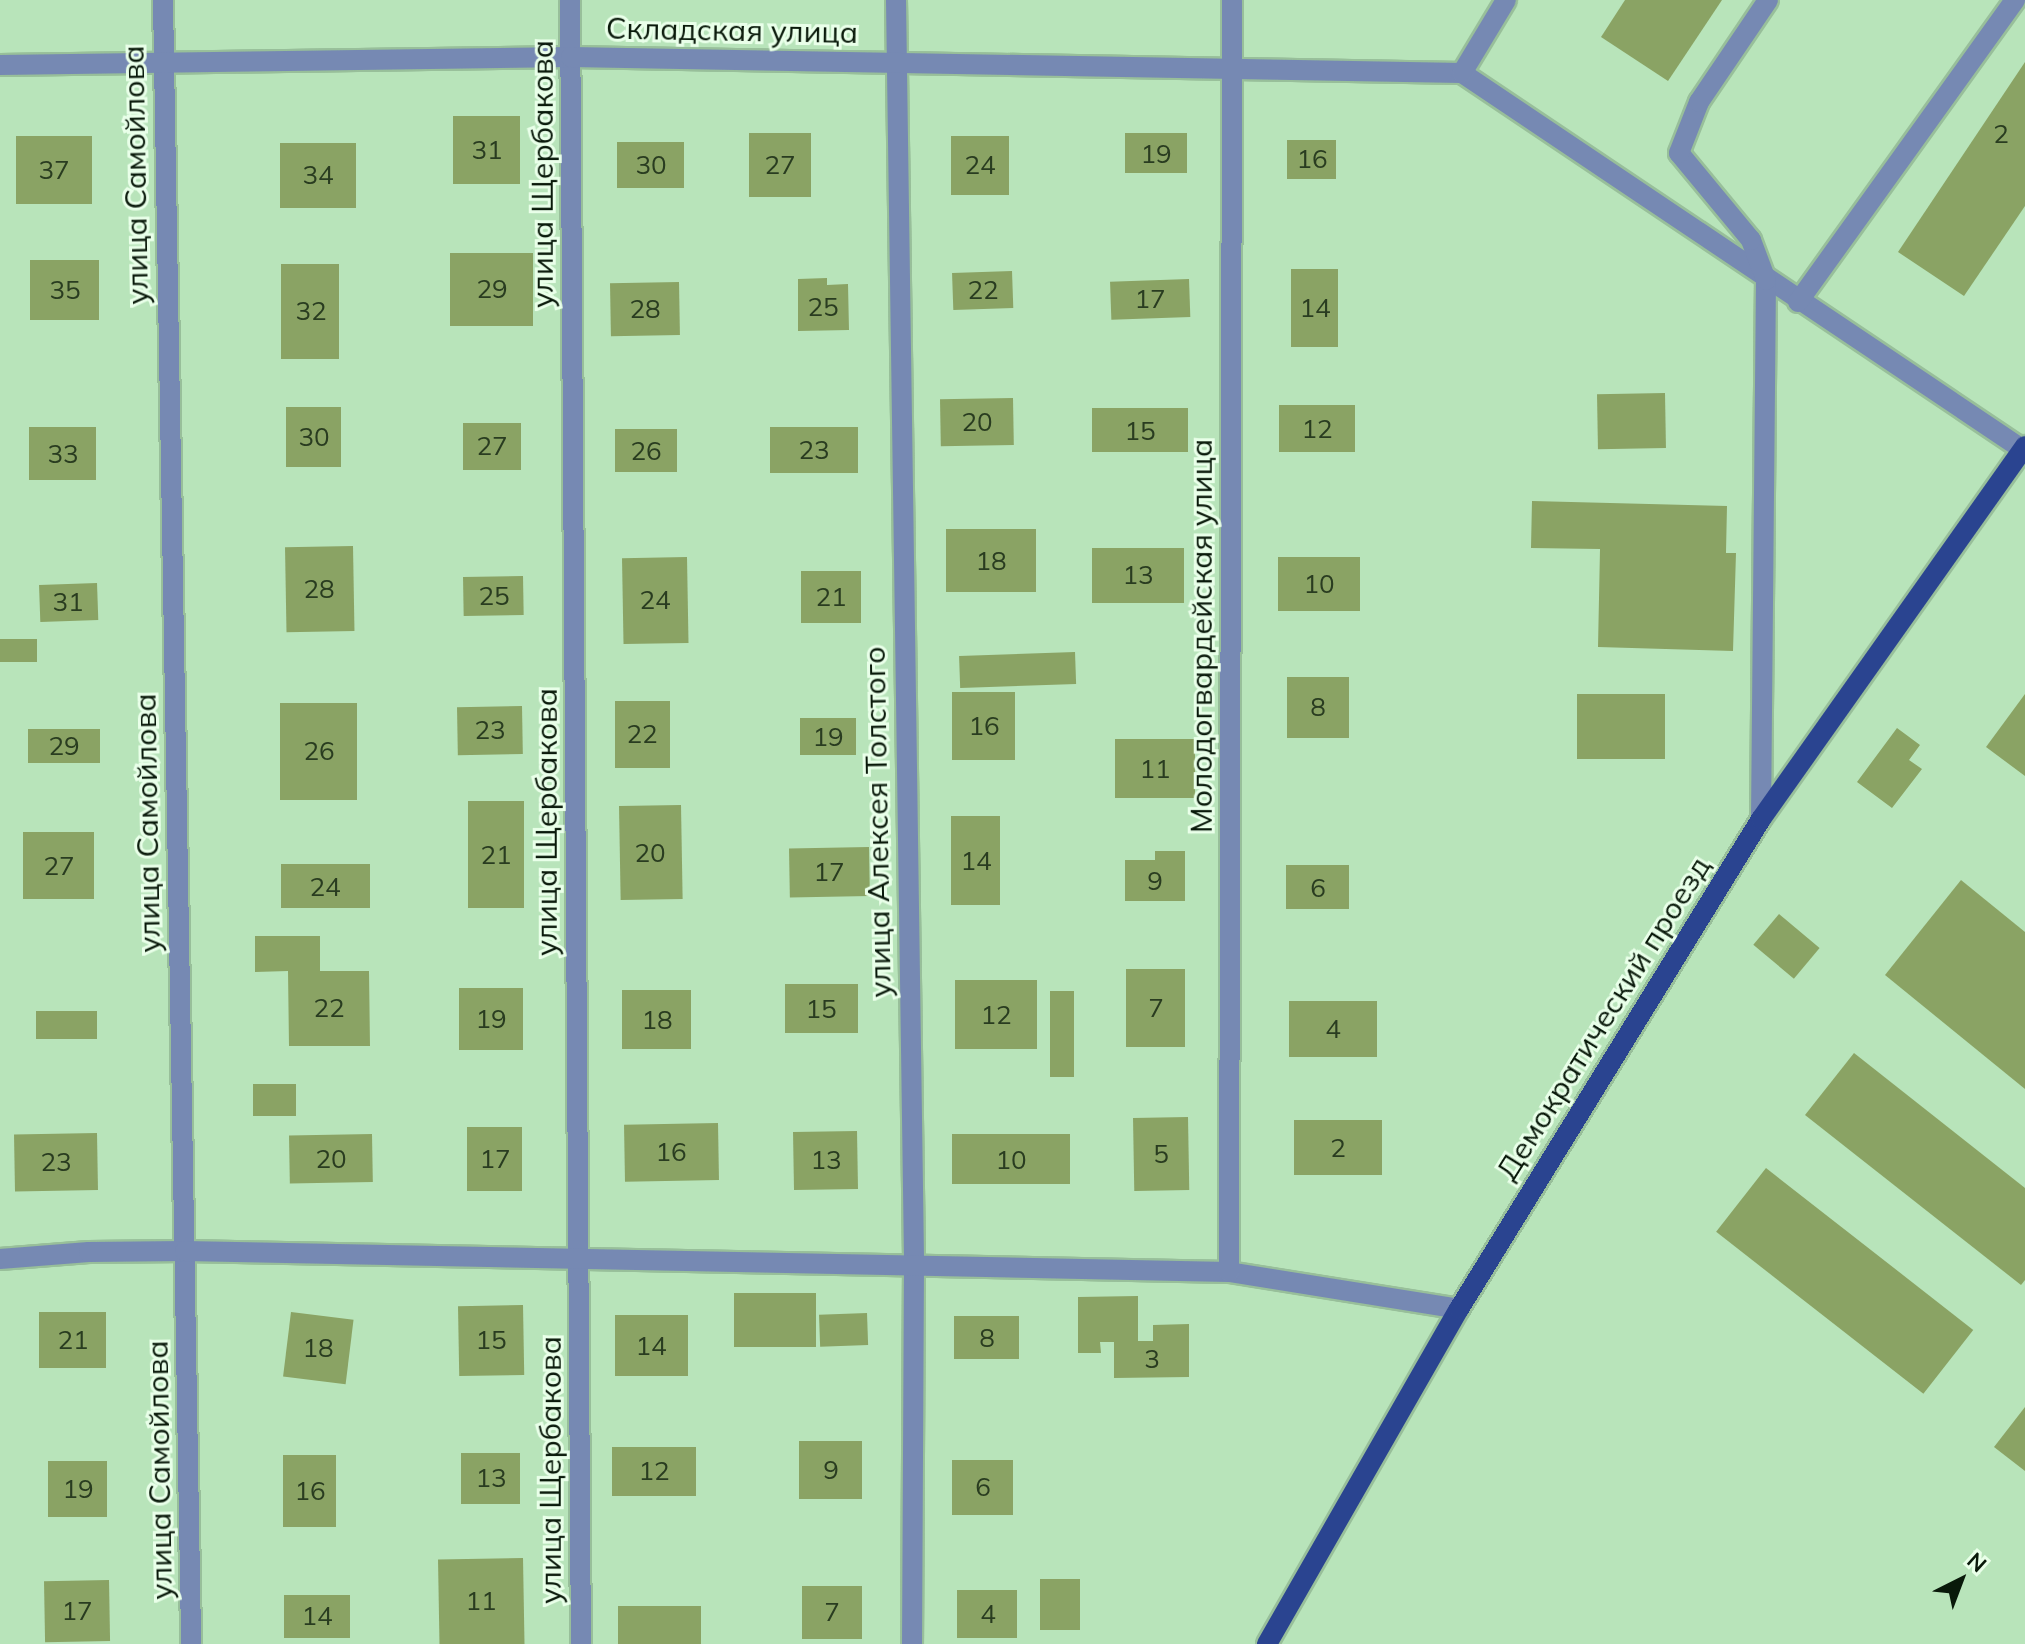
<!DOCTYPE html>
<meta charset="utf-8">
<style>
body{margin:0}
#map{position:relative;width:2025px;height:1644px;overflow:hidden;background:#b8e4ba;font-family:Mulish,sans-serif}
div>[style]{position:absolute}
.building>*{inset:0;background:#8aa364;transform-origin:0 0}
.roads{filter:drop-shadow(2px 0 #98bf9a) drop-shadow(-2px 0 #98bf9a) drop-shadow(0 2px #98bf9a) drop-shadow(0 -2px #98bf9a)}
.minor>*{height:20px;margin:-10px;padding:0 10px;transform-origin:10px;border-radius:10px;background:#7689b3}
.major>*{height:20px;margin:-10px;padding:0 10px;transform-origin:10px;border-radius:10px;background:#2a4490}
span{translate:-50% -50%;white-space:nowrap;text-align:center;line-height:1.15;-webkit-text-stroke:6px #e9ffe9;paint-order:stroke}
.number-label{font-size:26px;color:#293c20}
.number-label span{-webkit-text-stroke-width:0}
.street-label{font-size:30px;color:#09190a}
.north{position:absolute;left:1921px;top:1540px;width:80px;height:80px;-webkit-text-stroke:6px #e9ffe9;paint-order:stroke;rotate:42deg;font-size:22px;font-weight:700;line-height:32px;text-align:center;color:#09190a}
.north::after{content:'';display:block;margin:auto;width:28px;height:36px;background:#09190a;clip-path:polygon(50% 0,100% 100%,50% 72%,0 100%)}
</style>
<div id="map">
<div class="building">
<i style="clip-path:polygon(1625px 0,1722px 0,1668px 81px,1601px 37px)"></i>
<i style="clip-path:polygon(2025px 62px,2025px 206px,1964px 296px,1898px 252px)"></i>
<i style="left:520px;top:116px;width:68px;height:67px;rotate:90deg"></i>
<i style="left:749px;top:133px;width:62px;height:64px"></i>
<i style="left:1187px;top:133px;width:40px;height:62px;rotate:90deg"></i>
<i style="left:16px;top:136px;width:76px;height:68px"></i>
<i style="left:951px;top:136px;width:58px;height:59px"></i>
<i style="left:1287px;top:140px;width:49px;height:39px"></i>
<i style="left:684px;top:142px;width:46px;height:67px;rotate:90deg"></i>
<i style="left:280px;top:143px;width:76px;height:65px"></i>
<i style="left:450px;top:253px;width:83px;height:73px"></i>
<i style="left:30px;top:260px;width:69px;height:60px"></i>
<i style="left:281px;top:264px;width:58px;height:95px"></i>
<i style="left:1291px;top:269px;width:47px;height:78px"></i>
<i style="left:1012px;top:271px;width:37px;height:60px;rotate:88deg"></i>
<i style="clip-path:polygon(827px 278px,827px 285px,848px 284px,849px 330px,798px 331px,798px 279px)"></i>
<i style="left:1189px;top:279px;width:38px;height:79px;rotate:88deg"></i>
<i style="left:679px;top:282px;width:53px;height:69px;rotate:89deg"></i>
<i style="left:1665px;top:393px;width:55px;height:68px;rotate:89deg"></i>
<i style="left:1013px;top:398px;width:47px;height:73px;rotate:89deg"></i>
<i style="left:1355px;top:405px;width:47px;height:76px;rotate:90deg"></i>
<i style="left:286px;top:407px;width:55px;height:60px"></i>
<i style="left:1188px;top:408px;width:44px;height:96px;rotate:90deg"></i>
<i style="left:463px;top:423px;width:58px;height:47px"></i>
<i style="left:29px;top:427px;width:67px;height:53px"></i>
<i style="left:858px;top:427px;width:46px;height:88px;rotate:90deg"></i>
<i style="left:615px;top:429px;width:62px;height:43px"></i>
<i style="clip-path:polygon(1532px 501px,1727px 506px,1726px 553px,1736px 553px,1733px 651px,1598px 647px,1600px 549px,1531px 548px)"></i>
<i style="left:1036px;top:529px;width:63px;height:90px;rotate:90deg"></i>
<i style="left:353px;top:546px;width:85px;height:68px;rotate:89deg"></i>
<i style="left:1092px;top:548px;width:92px;height:55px"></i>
<i style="left:687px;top:557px;width:86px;height:65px;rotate:89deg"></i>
<i style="left:1278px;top:557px;width:82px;height:54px"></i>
<i style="left:801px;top:571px;width:60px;height:52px"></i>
<i style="left:523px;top:576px;width:39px;height:60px;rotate:89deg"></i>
<i style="left:97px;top:583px;width:37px;height:58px;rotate:88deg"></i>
<i style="left:37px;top:639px;width:23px;height:37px;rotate:90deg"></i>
<i style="left:1075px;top:652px;width:32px;height:116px;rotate:88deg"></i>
<i style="left:1287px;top:677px;width:62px;height:61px"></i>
<i style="left:952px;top:692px;width:63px;height:68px"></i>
<i style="left:1665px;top:694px;width:65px;height:88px;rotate:90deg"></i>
<i style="clip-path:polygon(2025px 694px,2025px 776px,1986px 747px)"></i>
<i style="left:615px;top:701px;width:55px;height:67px"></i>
<i style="left:280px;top:703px;width:77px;height:97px"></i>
<i style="left:522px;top:706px;width:48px;height:65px;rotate:89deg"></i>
<i style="left:800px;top:718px;width:56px;height:37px"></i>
<i style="clip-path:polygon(1897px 728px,1920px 745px,1909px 760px,1922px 769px,1892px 808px,1857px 782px)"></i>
<i style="left:28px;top:729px;width:72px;height:34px"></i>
<i style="left:1195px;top:739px;width:59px;height:80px;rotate:90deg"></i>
<i style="left:524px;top:801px;width:107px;height:56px;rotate:90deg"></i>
<i style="left:681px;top:805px;width:94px;height:62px;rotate:89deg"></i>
<i style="left:951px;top:816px;width:49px;height:89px"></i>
<i style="left:23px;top:832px;width:71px;height:67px"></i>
<i style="left:869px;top:847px;width:49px;height:80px;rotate:89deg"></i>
<i style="clip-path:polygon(1155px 851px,1185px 851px,1185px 901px,1125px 901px,1125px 860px,1155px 860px)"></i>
<i style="left:370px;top:864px;width:44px;height:89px;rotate:90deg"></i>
<i style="left:1349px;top:865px;width:44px;height:63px;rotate:90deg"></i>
<i style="clip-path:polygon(1961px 880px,2025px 932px,2025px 1089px,1885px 975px)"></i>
<i style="left:1779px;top:914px;width:53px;height:40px;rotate:40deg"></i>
<i style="clip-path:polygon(255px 936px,320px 936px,320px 971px,369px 971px,370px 1046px,289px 1046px,288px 971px,255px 972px)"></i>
<i style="left:1126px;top:969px;width:59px;height:78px"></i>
<i style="left:1037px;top:980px;width:69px;height:82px;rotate:90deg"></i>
<i style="left:858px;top:984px;width:49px;height:73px;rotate:90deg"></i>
<i style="left:459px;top:988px;width:64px;height:62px"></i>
<i style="left:622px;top:990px;width:69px;height:59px"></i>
<i style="left:1050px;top:991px;width:24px;height:86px"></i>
<i style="left:1377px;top:1001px;width:56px;height:88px;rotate:90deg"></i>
<i style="left:36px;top:1011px;width:61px;height:28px"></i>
<i style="clip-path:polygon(1854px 1053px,2025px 1188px,2025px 1280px,2021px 1285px,1805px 1115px)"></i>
<i style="left:253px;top:1084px;width:43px;height:32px"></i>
<i style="left:1188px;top:1117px;width:73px;height:55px;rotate:89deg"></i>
<i style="left:1294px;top:1120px;width:88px;height:55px"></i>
<i style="left:718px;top:1123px;width:57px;height:94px;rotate:89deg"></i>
<i style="left:467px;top:1127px;width:55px;height:64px"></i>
<i style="left:857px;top:1131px;width:58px;height:64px;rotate:89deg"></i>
<i style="left:97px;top:1133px;width:57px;height:83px;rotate:89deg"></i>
<i style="left:372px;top:1134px;width:48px;height:83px;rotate:89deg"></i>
<i style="left:1070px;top:1134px;width:50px;height:118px;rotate:90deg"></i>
<i style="left:1766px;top:1168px;width:263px;height:81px;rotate:38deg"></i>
<i style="left:734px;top:1293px;width:82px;height:54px"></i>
<i style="clip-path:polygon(1138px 1296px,1138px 1341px,1153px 1341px,1153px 1325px,1189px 1324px,1189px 1377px,1114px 1378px,1114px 1342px,1100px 1342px,1101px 1353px,1078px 1353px,1078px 1297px)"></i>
<i style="left:523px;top:1305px;width:70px;height:65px;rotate:89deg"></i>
<i style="left:39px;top:1312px;width:67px;height:56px"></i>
<i style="left:291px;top:1312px;width:63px;height:65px;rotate:7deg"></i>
<i style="left:867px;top:1313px;width:32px;height:48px;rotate:88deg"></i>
<i style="left:688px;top:1315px;width:61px;height:73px;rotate:90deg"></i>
<i style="left:1019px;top:1316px;width:43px;height:65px;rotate:90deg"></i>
<i style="clip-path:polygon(2025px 1407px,2025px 1471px,1994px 1447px)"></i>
<i style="left:799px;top:1441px;width:63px;height:58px"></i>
<i style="left:612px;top:1447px;width:84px;height:49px"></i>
<i style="left:461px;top:1453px;width:59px;height:51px"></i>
<i style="left:336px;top:1455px;width:72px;height:53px;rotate:90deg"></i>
<i style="left:952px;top:1460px;width:61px;height:55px"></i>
<i style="left:48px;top:1461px;width:59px;height:56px"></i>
<i style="left:523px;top:1558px;width:86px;height:85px;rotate:89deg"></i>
<i style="left:1040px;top:1579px;width:40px;height:51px"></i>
<i style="left:109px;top:1580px;width:61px;height:65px;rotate:89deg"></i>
<i style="left:802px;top:1586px;width:60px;height:53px"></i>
<i style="left:957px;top:1590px;width:60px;height:48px"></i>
<i style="left:284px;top:1595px;width:66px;height:43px"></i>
<i style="left:618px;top:1606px;width:83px;height:38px"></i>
</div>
<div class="roads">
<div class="minor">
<i style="left:163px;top:0;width:1644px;rotate:89.02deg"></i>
<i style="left:570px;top:0;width:1644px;rotate:89.62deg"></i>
<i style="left:896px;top:0;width:1265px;rotate:89.18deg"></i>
<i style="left:914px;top:1265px;width:379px;rotate:90.3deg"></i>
<i style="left:0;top:65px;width:571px;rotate:-0.8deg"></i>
<i style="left:571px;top:57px;width:891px;rotate:1.03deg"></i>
<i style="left:1462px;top:73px;width:678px;rotate:33.88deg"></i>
<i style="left:1462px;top:73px;width:85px;rotate:-58.9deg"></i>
<i style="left:1798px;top:302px;width:372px;rotate:-54.3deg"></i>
<i style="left:1761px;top:819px;width:539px;rotate:-89.47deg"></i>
<i style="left:1766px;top:280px;width:43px;rotate:-110.6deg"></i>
<i style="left:1751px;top:240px;width:113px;rotate:-129.6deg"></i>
<i style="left:1679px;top:153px;width:55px;rotate:-68.6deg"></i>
<i style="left:1699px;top:102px;width:123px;rotate:-55.9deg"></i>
<i style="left:0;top:1259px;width:89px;rotate:-4.5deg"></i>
<i style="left:89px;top:1252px;width:96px;rotate:-0.6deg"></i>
<i style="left:185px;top:1251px;width:1044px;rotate:1.15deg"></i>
<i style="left:1229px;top:1272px;width:233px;rotate:9.1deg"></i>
<i style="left:1229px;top:1272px;width:1272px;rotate:-89.86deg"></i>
</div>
<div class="major">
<i style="left:1267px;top:1644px;width:386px;rotate:-60.2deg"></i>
<i style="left:1459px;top:1309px;width:576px;rotate:-58.35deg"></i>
<i style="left:1761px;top:819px;width:457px;rotate:-54.7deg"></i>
</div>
</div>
<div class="number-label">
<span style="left:2001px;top:134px">2</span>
<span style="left:487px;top:150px">31</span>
<span style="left:1156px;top:154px">19</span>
<span style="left:1312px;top:159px">16</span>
<span style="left:651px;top:165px">30</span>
<span style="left:780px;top:165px">27</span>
<span style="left:980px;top:165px">24</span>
<span style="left:54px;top:170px">37</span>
<span style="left:318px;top:175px">34</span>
<span style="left:492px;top:289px">29</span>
<span style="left:65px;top:290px">35</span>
<span style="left:983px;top:290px">22</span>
<span style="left:1150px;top:299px">17</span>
<span style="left:823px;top:307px">25</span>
<span style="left:1315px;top:308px">14</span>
<span style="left:645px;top:309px">28</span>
<span style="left:311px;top:311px">32</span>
<span style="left:977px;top:422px">20</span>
<span style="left:1317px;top:429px">12</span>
<span style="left:1140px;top:431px">15</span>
<span style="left:314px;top:437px">30</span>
<span style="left:492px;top:446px">27</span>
<span style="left:814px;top:450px">23</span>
<span style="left:646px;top:451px">26</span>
<span style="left:63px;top:454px">33</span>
<span style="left:991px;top:561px">18</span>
<span style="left:1138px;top:575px">13</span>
<span style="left:1319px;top:584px">10</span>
<span style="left:319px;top:589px">28</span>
<span style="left:494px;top:596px">25</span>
<span style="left:831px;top:597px">21</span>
<span style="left:655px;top:600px">24</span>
<span style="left:68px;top:602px">31</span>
<span style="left:1318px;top:707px">8</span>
<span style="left:984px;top:726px">16</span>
<span style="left:490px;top:730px">23</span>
<span style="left:642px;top:734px">22</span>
<span style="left:828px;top:737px">19</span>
<span style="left:64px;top:746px">29</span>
<span style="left:319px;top:751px">26</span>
<span style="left:1155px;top:769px">11</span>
<span style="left:650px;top:853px">20</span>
<span style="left:496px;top:855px">21</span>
<span style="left:976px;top:861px">14</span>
<span style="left:59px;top:866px">27</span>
<span style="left:829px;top:872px">17</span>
<span style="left:1155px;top:881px">9</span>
<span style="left:325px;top:887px">24</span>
<span style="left:1318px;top:888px">6</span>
<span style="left:329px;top:1008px">22</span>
<span style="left:1156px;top:1008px">7</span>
<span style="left:821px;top:1009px">15</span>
<span style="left:996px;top:1015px">12</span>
<span style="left:491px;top:1019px">19</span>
<span style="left:657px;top:1020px">18</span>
<span style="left:1333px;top:1029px">4</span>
<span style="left:1338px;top:1148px">2</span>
<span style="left:671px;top:1152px">16</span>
<span style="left:1161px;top:1154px">5</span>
<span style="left:331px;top:1159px">20</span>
<span style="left:495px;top:1159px">17</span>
<span style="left:826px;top:1160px">13</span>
<span style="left:1011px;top:1160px">10</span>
<span style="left:56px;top:1162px">23</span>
<span style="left:987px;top:1338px">8</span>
<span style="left:73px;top:1340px">21</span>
<span style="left:491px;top:1340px">15</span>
<span style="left:651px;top:1346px">14</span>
<span style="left:318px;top:1348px">18</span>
<span style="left:1152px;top:1359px">3</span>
<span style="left:831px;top:1470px">9</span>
<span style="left:654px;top:1471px">12</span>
<span style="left:491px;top:1478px">13</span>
<span style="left:983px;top:1487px">6</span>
<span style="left:78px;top:1489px">19</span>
<span style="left:310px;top:1491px">16</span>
<span style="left:481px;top:1601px">11</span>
<span style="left:77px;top:1611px">17</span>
<span style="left:832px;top:1612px">7</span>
<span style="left:988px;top:1614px">4</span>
<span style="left:317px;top:1616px">14</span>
</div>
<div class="street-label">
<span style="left:732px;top:30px;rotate:1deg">Складская улица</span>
<span style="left:542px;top:174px;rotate:-90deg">улица Щербакова</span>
<span style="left:135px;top:175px;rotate:-91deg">улица Самойлова</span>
<span style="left:1201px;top:636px;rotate:-90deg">Молодогвардейская улица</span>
<span style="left:546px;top:822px;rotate:-90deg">улица Щербакова</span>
<span style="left:877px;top:822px;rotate:-91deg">улица Алексея Толстого</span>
<span style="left:147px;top:823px;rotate:-91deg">улица Самойлова</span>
<span style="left:1603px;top:1018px;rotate:-58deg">Демократический проезд</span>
<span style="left:159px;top:1470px;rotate:-91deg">улица Самойлова</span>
<span style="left:550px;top:1470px;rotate:-90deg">улица Щербакова</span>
</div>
<div class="north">N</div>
</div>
